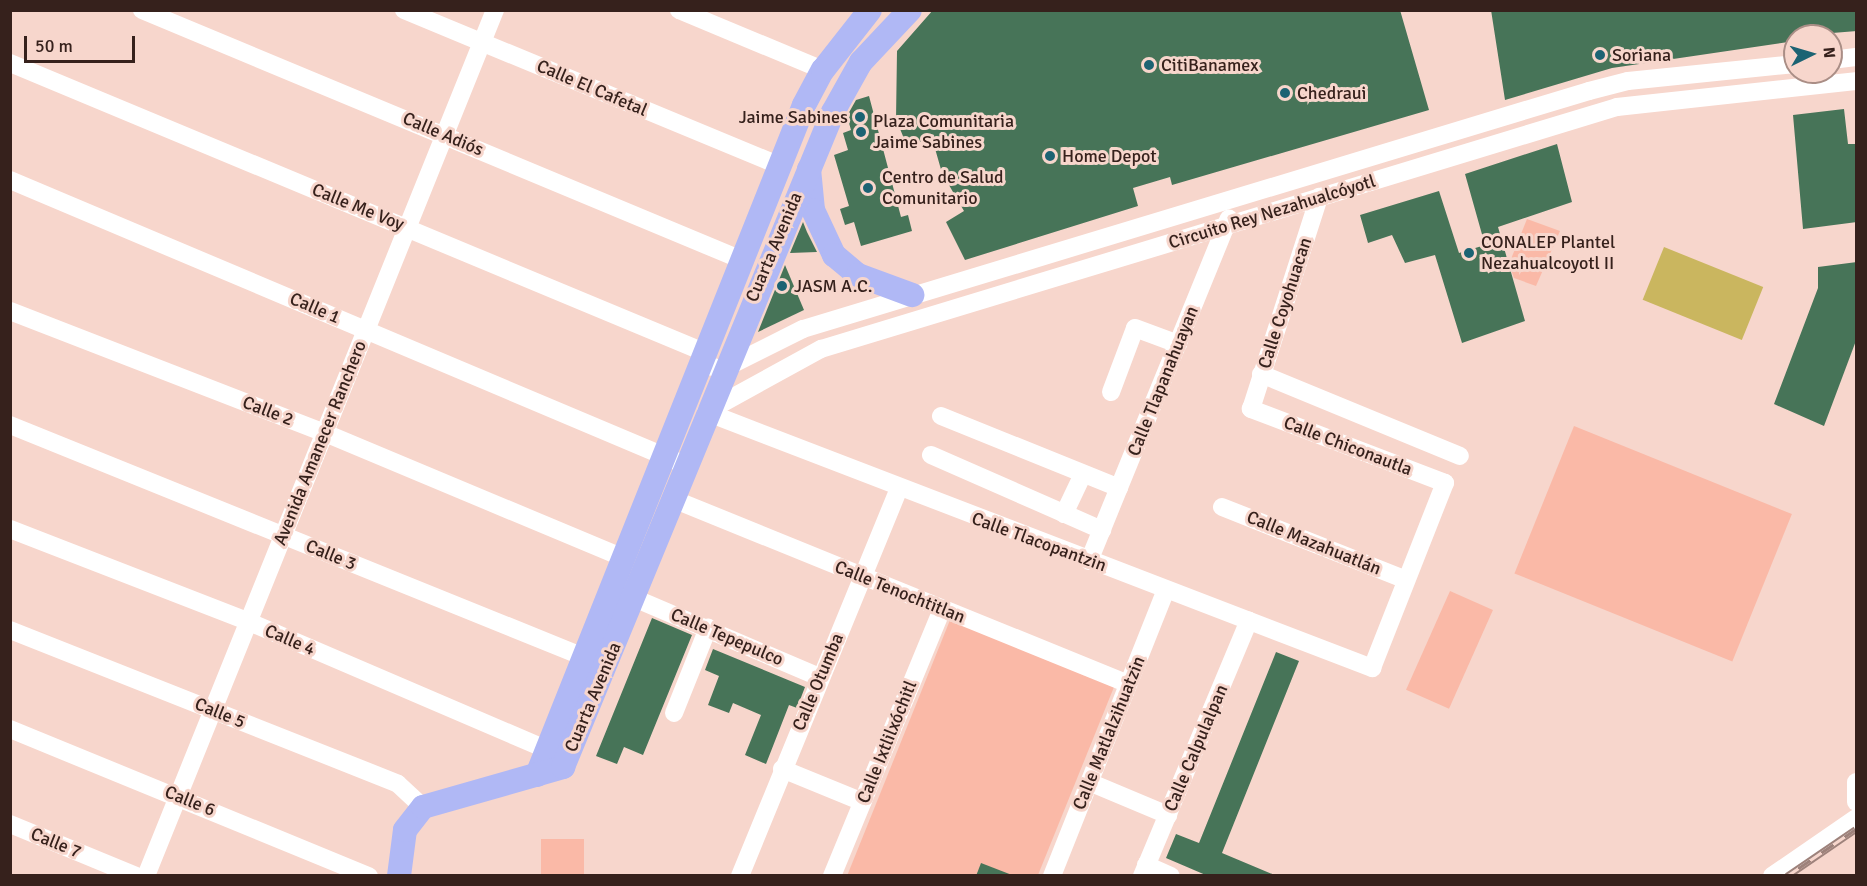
<!DOCTYPE html>
<meta charset="utf-8">
<style>
body{margin:0}
#map{position:relative;width:1867px;height:886px;overflow:hidden;background:#f7d6cc;font-family:Signika,sans-serif}
div>[style]{position:absolute}
.green>*{inset:0;background:#fab9a7;transform-origin:0 0}
.water>*{inset:0;background:#cab65f;transform-origin:0 0}
.building>*{inset:0;background:#477458}
.minor>*{height:18px;margin:-9px;padding:0 9px;transform-origin:9px;border-radius:9px;background:#fff}
.major>*{height:24px;margin:-12px;padding:0 12px;transform-origin:12px;border-radius:12px;background:#b0b8f5}
.rail>*{height:7px;margin-top:-3.5px;transform-origin:0;background:repeating-linear-gradient(90deg,#f7d6cc 0 14px,#9e827b 0 28px);box-sizing:border-box;border-block:2px solid #9e827b}
.dots>*{width:16px;height:16px;translate:-50% -50%;box-sizing:border-box;border:3px solid #f7d6cc;border-radius:50%}
span{translate:-50% -50%;white-space:nowrap;text-align:center;line-height:1.15;-webkit-text-stroke:6px #f7d6cc;paint-order:stroke}
.poi-label{font-size:18px;color:#36211c}
.left{translate:0 -50%;text-align:left}
.right{translate:-100% -50%;text-align:right}
.street-label{font-size:18px;color:#36211c}
.frame{position:absolute;inset:0;border:12px solid #36211c;pointer-events:none}
.north{position:absolute;left:1783px;top:24px;width:60px;height:60px;box-sizing:border-box;background:#f7d6cc;border:2px solid #aa8e86;border-radius:50%;rotate:85deg;font-size:16px;font-weight:700;line-height:24px;text-align:center;color:#36211c}
.north::after{content:'';display:block;margin:auto;width:21px;height:27px;background:#1c6373;clip-path:polygon(50% 0,100% 100%,50% 72%,0 100%)}
.scale{position:absolute;left:24px;top:36px;width:111px;height:27px;box-sizing:border-box;border:3px solid #36211c;border-top:0;padding-left:8px;font-size:18px;line-height:21px;white-space:nowrap;color:#36211c;-webkit-text-stroke:4px #f7d6cc;paint-order:stroke}
</style>
<div id="map">
<div class="green">
<i style="clip-path:polygon(1527px 219px,1560px 231px,1536px 286px,1514px 278px,1509px 264px)"></i>
<i style="left:1574px;top:426px;width:235px;height:159px;rotate:22deg"></i>
<i style="left:1450px;top:591px;width:47px;height:108px;rotate:24deg"></i>
<i style="clip-path:polygon(950px 620px,1114px 687px,1038px 875px,847px 876px)"></i>
<i style="left:541px;top:839px;width:43px;height:36px"></i>
</div>
<div class="water">
<i style="left:1664px;top:247px;width:107px;height:57px;rotate:22deg"></i>
</div>
<div class="building">
<i style="clip-path:polygon(933px 10px,1400px 10px,1429px 110px,1172px 185px,1170px 177px,1133px 188px,1138px 206px,965px 260px,946px 222px,964px 211px,942px 173px,932px 138px,907px 146px,896px 119px,897px 51px)"></i>
<i style="clip-path:polygon(1491px 10px,1857px 10px,1857px 31px,1795px 36px,1795px 41px,1612px 68px,1505px 100px)"></i>
<i style="clip-path:polygon(869px 96px,901px 217px,908px 215px,912px 231px,861px 246px,854px 222px,845px 225px,840px 209px,849px 206px,834px 155px,848px 150px,843px 133px,851px 130px,847px 116px,856px 100px)"></i>
<i style="clip-path:polygon(1844px 109px,1848px 144px,1857px 144px,1857px 222px,1803px 229px,1793px 115px)"></i>
<i style="clip-path:polygon(1557px 144px,1572px 202px,1498px 227px,1525px 321px,1462px 343px,1435px 255px,1405px 263px,1392px 235px,1368px 243px,1360px 215px,1439px 191px,1459px 253px,1485px 245px,1465px 174px)"></i>
<i style="clip-path:polygon(803px 222px,807px 232px,817px 252px,790px 253px)"></i>
<i style="clip-path:polygon(1857px 262px,1857px 338px,1824px 426px,1774px 404px,1818px 288px,1818px 267px)"></i>
<i style="clip-path:polygon(785px 265px,804px 310px,758px 332px)"></i>
<i style="clip-path:polygon(652px 618px,692px 635px,643px 755px,624px 747px,617px 764px,596px 756px)"></i>
<i style="clip-path:polygon(713px 649px,805px 687px,797px 708px,789px 705px,766px 764px,745px 755px,761px 715px,733px 703px,729px 713px,708px 705px,719px 676px,705px 670px)"></i>
<i style="clip-path:polygon(1276px 652px,1299px 661px,1222px 853px,1277px 876px,1208px 876px,1166px 858px,1176px 834px,1199px 843px)"></i>
<i style="clip-path:polygon(981px 863px,1012px 875px,1012px 876px,976px 876px)"></i>
</div>
<div class="minor">
<i style="left:142px;top:10px;width:650px;rotate:22.62deg"></i>
<i style="left:404px;top:10px;width:407px;rotate:22.5deg"></i>
<i style="left:679px;top:10px;width:156px;rotate:22.6deg"></i>
<i style="left:1831px;top:60px;width:25px;rotate:-7deg"></i>
<i style="left:10px;top:63px;width:752px;rotate:22.61deg"></i>
<i style="left:10px;top:180px;width:723px;rotate:22.88deg"></i>
<i style="left:10px;top:311px;width:338px;rotate:21.2deg"></i>
<i style="left:325px;top:433px;width:324px;rotate:22.7deg"></i>
<i style="left:699px;top:364px;width:25px;rotate:12deg"></i>
<i style="left:723px;top:369px;width:89px;rotate:-26.6deg"></i>
<i style="left:803px;top:329px;width:821px;rotate:-16.85deg"></i>
<i style="left:1589px;top:91px;width:40px;rotate:-14.4deg"></i>
<i style="left:1628px;top:81px;width:168px;rotate:-5.8deg"></i>
<i style="left:1261px;top:374px;width:215px;rotate:22.4deg"></i>
<i style="left:1111px;top:392px;width:68px;rotate:-69.4deg"></i>
<i style="left:1135px;top:328px;width:46px;rotate:20.4deg"></i>
<i style="left:708px;top:411px;width:129px;rotate:-28.8deg"></i>
<i style="left:821px;top:349px;width:832px;rotate:-16.91deg"></i>
<i style="left:1617px;top:107px;width:240px;rotate:-6.2deg"></i>
<i style="left:706px;top:412px;width:714px;rotate:21.03deg"></i>
<i style="left:1372px;top:668px;width:199px;rotate:-68.5deg"></i>
<i style="left:1445px;top:483px;width:208px;rotate:-159.1deg"></i>
<i style="left:1251px;top:409px;width:223px;rotate:-72.2deg"></i>
<i style="left:941px;top:416px;width:192px;rotate:22deg"></i>
<i style="left:10px;top:425px;width:619px;rotate:22.01deg"></i>
<i style="left:931px;top:455px;width:187px;rotate:23.7deg"></i>
<i style="left:673px;top:499px;width:491px;rotate:22.1deg"></i>
<i style="left:1222px;top:507px;width:198px;rotate:21.6deg"></i>
<i style="left:1064px;top:514px;width:44px;rotate:-64.6deg"></i>
<i style="left:10px;top:529px;width:254px;rotate:21.2deg"></i>
<i style="left:247px;top:621px;width:337px;rotate:23.2deg"></i>
<i style="left:1089px;top:561px;width:370px;rotate:-67.8deg"></i>
<i style="left:634px;top:598px;width:201px;rotate:23.1deg"></i>
<i style="left:10px;top:630px;width:417px;rotate:21.6deg"></i>
<i style="left:398px;top:784px;width:34px;rotate:43deg"></i>
<i style="left:674px;top:713px;width:92px;rotate:-68.2deg"></i>
<i style="left:10px;top:729px;width:388px;rotate:22.3deg"></i>
<i style="left:782px;top:769px;width:87px;rotate:22.2deg"></i>
<i style="left:1089px;top:782px;width:86px;rotate:22.7deg"></i>
<i style="left:1856px;top:782px;width:20px;rotate:90deg"></i>
<i style="left:10px;top:824px;width:136px;rotate:22.4deg"></i>
<i style="left:1146px;top:865px;width:27px;rotate:24deg"></i>
<i style="left:146px;top:876px;width:934px;rotate:-68.05deg"></i>
<i style="left:740px;top:876px;width:417px;rotate:-67.7deg"></i>
<i style="left:832px;top:876px;width:289px;rotate:-67.6deg"></i>
<i style="left:1052px;top:876px;width:308px;rotate:-68.3deg"></i>
<i style="left:1142px;top:876px;width:277px;rotate:-67.3deg"></i>
<i style="left:1772px;top:876px;width:102px;rotate:-34.6deg"></i>
</div>
<div class="major">
<i style="left:809px;top:169px;width:41px;rotate:84.4deg"></i>
<i style="left:813px;top:210px;width:50px;rotate:65deg"></i>
<i style="left:834px;top:255px;width:31px;rotate:40deg"></i>
<i style="left:858px;top:275px;width:58px;rotate:20.3deg"></i>
<i style="left:537px;top:775px;width:721px;rotate:-68.27deg"></i>
<i style="left:804px;top:105px;width:40px;rotate:-62deg"></i>
<i style="left:823px;top:70px;width:76px;rotate:-51.9deg"></i>
<i style="left:399px;top:876px;width:46px;rotate:-82.6deg"></i>
<i style="left:405px;top:830px;width:29px;rotate:-52deg"></i>
<i style="left:423px;top:807px;width:146px;rotate:-15.9deg"></i>
<i style="left:563px;top:767px;width:708px;rotate:-67.6deg"></i>
<i style="left:833px;top:112px;width:57px;rotate:-60.8deg"></i>
<i style="left:861px;top:62px;width:71px;rotate:-46.7deg"></i>
</div>
<div class="rail">
<i style="left:1787px;top:876px;width:83px;rotate:-34.3deg"></i>
</div>
<div class="dots">
<i style="left:1600px;top:55px;background:#1c6373"></i>
<i style="left:1149px;top:65px;background:#1c6373"></i>
<i style="left:1285px;top:93px;background:#1c6373"></i>
<i style="left:860px;top:117px;background:#1c6373"></i>
<i style="left:861px;top:132px;background:#1c6373"></i>
<i style="left:1050px;top:156px;background:#1c6373"></i>
<i style="left:868px;top:188px;background:#1c6373"></i>
<i style="left:1469px;top:253px;background:#1c6373"></i>
<i style="left:782px;top:286px;background:#1c6373"></i>
</div>
<div class="poi-label">
<span class="left" style="left:1612px;top:55px">Soriana</span>
<span class="left" style="left:1161px;top:65px">CitiBanamex</span>
<span class="left" style="left:1297px;top:93px">Chedraui</span>
<span class="right" style="left:848px;top:117px">Jaime Sabines</span>
<span class="left" style="left:873px;top:132px">Plaza Comunitaria<br>Jaime Sabines</span>
<span class="left" style="left:1062px;top:156px">Home Depot</span>
<span class="left" style="left:882px;top:188px">Centro de Salud<br>Comunitario</span>
<span class="left" style="left:1481px;top:253px">CONALEP Plantel<br>Nezahualcoyotl II</span>
<span class="left" style="left:794px;top:286px">JASM A.C.</span>
</div>
<div class="street-label">
<span style="left:592px;top:88px;rotate:23deg">Calle El Cafetal</span>
<span style="left:443px;top:134px;rotate:23deg">Calle Adiós</span>
<span style="left:358px;top:207px;rotate:22deg">Calle Me Voy</span>
<span style="left:1272px;top:212px;rotate:-17deg">Circuito Rey Nezahualcóyotl</span>
<span style="left:774px;top:247px;rotate:-67deg">Cuarta Avenida</span>
<span style="left:1285px;top:303px;rotate:-72deg">Calle Coyohuacan</span>
<span style="left:315px;top:308px;rotate:23deg">Calle 1</span>
<span style="left:1163px;top:381px;rotate:-68deg">Calle Tlapanahuayan</span>
<span style="left:268px;top:411px;rotate:21deg">Calle 2</span>
<span style="left:320px;top:443px;rotate:-68deg">Avenida Amanecer Ranchero</span>
<span style="left:1348px;top:446px;rotate:21deg">Calle Chiconautla</span>
<span style="left:1039px;top:542px;rotate:20deg">Calle Tlacopantzin</span>
<span style="left:1314px;top:543px;rotate:22deg">Calle Mazahuatlán</span>
<span style="left:331px;top:555px;rotate:22deg">Calle 3</span>
<span style="left:900px;top:592px;rotate:22deg">Calle Tenochtitlan</span>
<span style="left:727px;top:637px;rotate:23deg">Calle Tepepulco</span>
<span style="left:290px;top:640px;rotate:23deg">Calle 4</span>
<span style="left:818px;top:682px;rotate:-67deg">Calle Otumba</span>
<span style="left:593px;top:697px;rotate:-67deg">Cuarta Avenida</span>
<span style="left:220px;top:713px;rotate:22deg">Calle 5</span>
<span style="left:1109px;top:733px;rotate:-68deg">Calle Matlalzihuatzin</span>
<span style="left:887px;top:742px;rotate:-68deg">Calle Ixtlilxóchitl</span>
<span style="left:1196px;top:748px;rotate:-67deg">Calle Calpulalpan</span>
<span style="left:190px;top:801px;rotate:22deg">Calle 6</span>
<span style="left:56px;top:843px;rotate:22deg">Calle 7</span>
</div>
<div class="frame"></div>
<div class="north">N</div>
<div class="scale">50 m</div>
</div>
